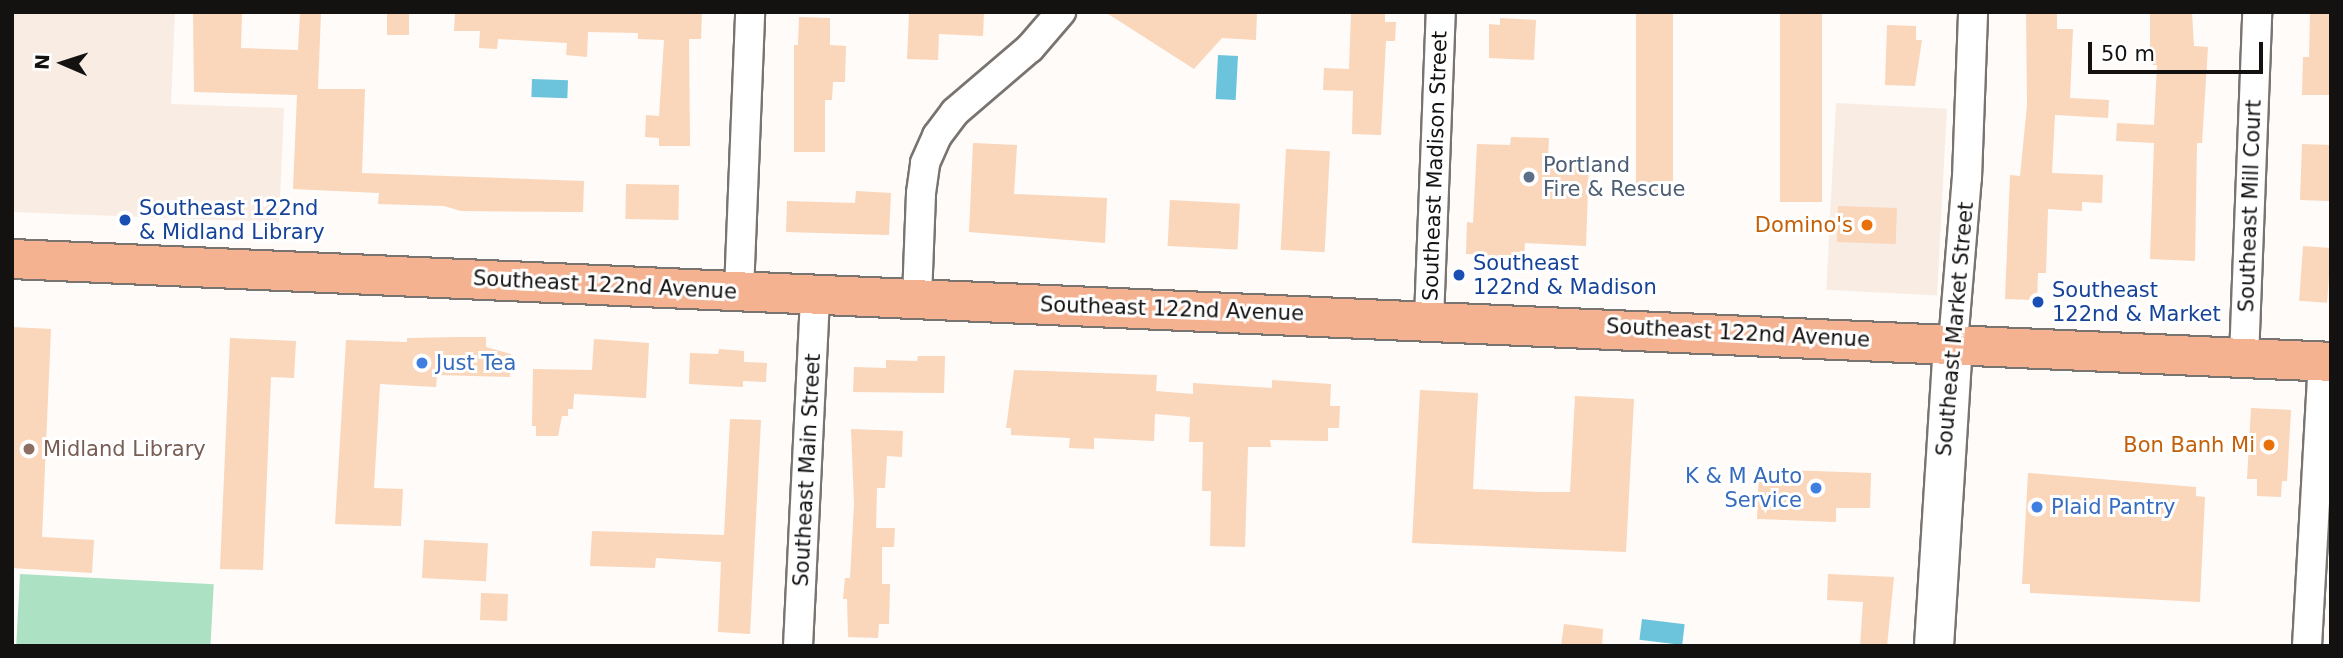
<!DOCTYPE html>
<style>
body{margin:0}
#map{position:relative;width:2343px;height:658px;overflow:hidden;background:#fefbf8;font-family:"DejaVu Sans",sans-serif}
div>[style]{position:absolute}
.built>*{inset:0;background:#f9ece3;transform-origin:0 0}
.green>*{inset:0;background:#ace1c4;transform-origin:0 0}
.water>*{inset:0;background:#6cc3dc;transform-origin:0 0}
.building>*{inset:0;background:#fad6bb;transform-origin:0 0}
.roads{filter:drop-shadow(2px 0 #797470) drop-shadow(-2px 0 #797470) drop-shadow(0 2px #797470) drop-shadow(0 -2px #797470)}
.street>*{height:28px;margin:-14px;padding:0 14px;transform-origin:14px;border-radius:14px;background:#fff}
.secondary>*{height:38px;margin:-19px;padding:0 19px;transform-origin:19px;border-radius:19px;background:#fff}
.primary>*{height:38px;margin:-19px;padding:0 19px;transform-origin:19px;border-radius:19px;background:#f5b291}
.dots>*{width:19px;height:19px;translate:-50% -50%;box-sizing:border-box;border:4px solid #fff;border-radius:50%}
span{translate:-50% -50%;white-space:nowrap;text-align:center;line-height:1.15;-webkit-text-stroke:6px #fff;paint-order:stroke}
.service-label{font-size:21px;color:#4e5e75}
.left{translate:0 -50%;text-align:left}
.street-label{font-size:21px;color:#141211}
.transit-label{font-size:21px;color:#164399}
.food-label{font-size:21px;color:#c56008}
.right{translate:-100% -50%;text-align:right}
.shop-label{font-size:21px;color:#366cbe}
.education-label{font-size:21px;color:#785e54}
.frame{position:absolute;inset:0;border:14px solid #141211;pointer-events:none}
.north{position:absolute;left:28px;top:28px;width:70px;height:70px;-webkit-text-stroke:5px #fff;paint-order:stroke;rotate:273deg;font-size:19px;font-weight:700;line-height:28px;text-align:center;color:#141211}
.north::after{content:'';display:block;margin:auto;width:24px;height:32px;background:#141211;clip-path:polygon(50% 0,100% 100%,50% 72%,0 100%)}
.scale{position:absolute;left:2088px;top:42px;width:175px;height:32px;box-sizing:border-box;border:4px solid #141211;border-top:0;padding-left:9px;font-size:21px;line-height:24px;white-space:nowrap;color:#141211;-webkit-text-stroke:5px #fff;paint-order:stroke}
</style>
<div id="map">
<div class="built">
<i style="clip-path:polygon(12px 12px,175px 12px,171px 104px,284px 108px,279px 222px,12px 212px)"></i>
<i style="left:1836px;top:103px;width:111px;height:187px;rotate:3deg"></i>
</div>
<div class="green">
<i style="left:20px;top:574px;width:194px;height:72px;rotate:3deg"></i>
</div>
<div class="water">
<i style="left:1218px;top:55px;width:20px;height:44px;rotate:3deg"></i>
<i style="left:532px;top:79px;width:36px;height:18px;rotate:2deg"></i>
<i style="left:1642px;top:619px;width:43px;height:21px;rotate:7deg"></i>
</div>
<div class="building">
<i style="clip-path:polygon(193px 12px,242px 12px,241px 48px,298px 50px,300px 12px,321px 12px,318px 89px,365px 89px,362px 173px,584px 181px,583px 212px,461px 211px,444px 206px,378px 204px,379px 193px,293px 189px,297px 95px,194px 92px)"></i>
<i style="left:387px;top:12px;width:22px;height:23px"></i>
<i style="clip-path:polygon(455px 12px,702px 12px,701px 39px,689px 39px,690px 146px,659px 146px,659px 138px,645px 137px,646px 115px,659px 116px,664px 40px,638px 39px,638px 33px,588px 32px,587px 57px,566px 55px,567px 43px,498px 39px,497px 49px,479px 48px,480px 31px,454px 31px)"></i>
<i style="clip-path:polygon(940px 12px,984px 12px,983px 36px,939px 34px,938px 60px,907px 59px,909px 14px)"></i>
<i style="clip-path:polygon(1105px 12px,1257px 12px,1256px 40px,1222px 38px,1194px 69px)"></i>
<i style="clip-path:polygon(1351px 12px,1385px 12px,1385px 22px,1396px 22px,1395px 41px,1386px 41px,1381px 135px,1352px 134px,1353px 91px,1323px 90px,1324px 68px,1349px 69px)"></i>
<i style="left:1636px;top:12px;width:37px;height:185px"></i>
<i style="left:1780px;top:12px;width:42px;height:190px"></i>
<i style="clip-path:polygon(2026px 12px,2057px 12px,2057px 29px,2073px 29px,2070px 98px,2109px 100px,2108px 118px,2055px 115px,2052px 173px,2103px 175px,2102px 203px,2082px 202px,2082px 211px,2048px 209px,2046px 273px,2038px 273px,2037px 300px,2005px 299px,2010px 175px,2020px 176px,2027px 105px)"></i>
<i style="clip-path:polygon(2150px 12px,2192px 12px,2194px 46px,2208px 47px,2202px 143px,2197px 143px,2195px 261px,2150px 259px,2154px 143px,2116px 141px,2117px 123px,2154px 125px,2157px 65px,2153px 65px,2150px 47px)"></i>
<i style="clip-path:polygon(2310px 12px,2331px 12px,2331px 95px,2302px 95px,2303px 57px,2309px 57px)"></i>
<i style="clip-path:polygon(799px 17px,830px 18px,830px 45px,846px 46px,845px 82px,833px 82px,832px 100px,825px 100px,825px 152px,794px 152px,794px 45px,798px 45px)"></i>
<i style="clip-path:polygon(1500px 18px,1536px 20px,1534px 60px,1489px 58px,1489px 24px,1500px 25px)"></i>
<i style="clip-path:polygon(1887px 25px,1916px 26px,1916px 40px,1922px 40px,1915px 86px,1885px 85px)"></i>
<i style="clip-path:polygon(1511px 137px,1549px 138px,1548px 158px,1589px 160px,1586px 246px,1525px 243px,1524px 257px,1466px 254px,1467px 222px,1473px 223px,1477px 144px,1510px 145px)"></i>
<i style="clip-path:polygon(973px 143px,1017px 145px,1014px 194px,1107px 198px,1105px 243px,969px 232px)"></i>
<i style="left:2302px;top:144px;width:29px;height:56px;rotate:2deg"></i>
<i style="left:1286px;top:149px;width:44px;height:101px;rotate:3deg"></i>
<i style="left:626px;top:184px;width:53px;height:35px;rotate:1deg"></i>
<i style="clip-path:polygon(856px 191px,891px 193px,889px 235px,786px 232px,787px 201px,855px 203px)"></i>
<i style="left:1170px;top:200px;width:70px;height:46px;rotate:3deg"></i>
<i style="left:1838px;top:206px;width:59px;height:36px;rotate:2deg"></i>
<i style="left:2303px;top:246px;width:28px;height:55px;rotate:4deg"></i>
<i style="clip-path:polygon(12px 327px,51px 329px,42px 537px,94px 540px,92px 573px,12px 568px)"></i>
<i style="clip-path:polygon(460px 337px,486px 337px,486px 347px,511px 354px,510px 377px,437px 375px,436px 387px,380px 384px,374px 488px,403px 489px,401px 526px,335px 524px,346px 340px,407px 342px,407px 338px)"></i>
<i style="clip-path:polygon(230px 338px,296px 341px,294px 378px,271px 377px,263px 570px,220px 569px)"></i>
<i style="clip-path:polygon(594px 339px,649px 343px,646px 398px,574px 394px,573px 409px,568px 409px,568px 416px,562px 416px,558px 436px,536px 436px,536px 426px,532px 426px,533px 369px,592px 370px)"></i>
<i style="clip-path:polygon(719px 349px,744px 351px,744px 362px,767px 363px,766px 382px,743px 381px,743px 387px,689px 384px,690px 353px,718px 354px)"></i>
<i style="clip-path:polygon(918px 356px,945px 356px,944px 393px,853px 392px,854px 367px,886px 368px,886px 360px,917px 361px)"></i>
<i style="clip-path:polygon(1014px 370px,1157px 375px,1156px 391px,1193px 394px,1193px 383px,1272px 388px,1272px 380px,1331px 384px,1330px 406px,1340px 406px,1339px 428px,1328px 428px,1328px 441px,1270px 440px,1271px 447px,1248px 447px,1245px 547px,1210px 546px,1211px 491px,1202px 491px,1203px 442px,1189px 442px,1190px 417px,1155px 414px,1154px 441px,1094px 438px,1094px 449px,1069px 448px,1070px 438px,1011px 435px,1011px 428px,1006px 428px)"></i>
<i style="clip-path:polygon(1420px 390px,1478px 393px,1473px 489px,1539px 492px,1570px 492px,1575px 396px,1634px 399px,1626px 552px,1412px 543px)"></i>
<i style="clip-path:polygon(2251px 408px,2291px 410px,2287px 481px,2282px 481px,2281px 497px,2257px 496px,2257px 479px,2247px 479px)"></i>
<i style="clip-path:polygon(730px 419px,761px 420px,750px 634px,718px 632px,721px 562px,656px 558px,655px 568px,590px 566px,592px 531px,724px 535px)"></i>
<i style="clip-path:polygon(851px 429px,903px 431px,902px 457px,887px 456px,885px 488px,877px 488px,876px 528px,895px 528px,894px 547px,882px 547px,882px 584px,890px 584px,889px 624px,879px 624px,878px 638px,848px 637px,847px 599px,843px 599px,845px 578px,850px 578px,854px 504px)"></i>
<i style="clip-path:polygon(1759px 469px,1871px 473px,1870px 508px,1836px 508px,1836px 522px,1757px 519px)"></i>
<i style="clip-path:polygon(2028px 473px,2196px 487px,2196px 496px,2205px 497px,2200px 602px,2030px 593px,2030px 584px,2022px 584px)"></i>
<i style="left:424px;top:540px;width:64px;height:38px;rotate:3deg"></i>
<i style="clip-path:polygon(1828px 574px,1894px 577px,1887px 646px,1860px 646px,1863px 602px,1827px 600px)"></i>
<i style="left:481px;top:593px;width:27px;height:27px;rotate:2deg"></i>
<i style="clip-path:polygon(1564px 624px,1603px 629px,1602px 646px,1561px 646px)"></i>
</div>
<div class="roads">
<div class="street">
<i style="left:739px;top:291px;width:279px;rotate:-87.7deg"></i>
<i style="left:917px;top:298px;width:105px;rotate:-87.8deg"></i>
<i style="left:921px;top:193px;width:30px;rotate:-82deg"></i>
<i style="left:925px;top:163px;width:30px;rotate:-66deg"></i>
<i style="left:937px;top:136px;width:30px;rotate:-53deg"></i>
<i style="left:955px;top:112px;width:99px;rotate:-40.5deg"></i>
<i style="left:1030px;top:48px;width:48px;rotate:-49.3deg"></i>
<i style="left:1429px;top:319px;width:307px;rotate:-87.8deg"></i>
<i style="left:1953px;top:343px;width:166px;rotate:-85.2deg"></i>
<i style="left:1967px;top:178px;width:166px;rotate:-87.9deg"></i>
<i style="left:2244px;top:358px;width:346px;rotate:-87.8deg"></i>
<i style="left:798px;top:646px;width:352px;rotate:-87.2deg"></i>
<i style="left:2307px;top:646px;width:284px;rotate:-86.8deg"></i>
</div>
<div class="secondary">
<i style="left:1934px;top:646px;width:304px;rotate:-86.4deg"></i>
</div>
<div class="primary">
<i style="left:12px;top:259px;width:2321px;rotate:2.54deg"></i>
</div>
</div>
<div class="dots">
<i style="left:1529px;top:177px;background:#5c6f8a"></i>
<i style="left:125px;top:220px;background:#1a4fb4"></i>
<i style="left:1867px;top:225px;background:#e8710a"></i>
<i style="left:1459px;top:275px;background:#1a4fb4"></i>
<i style="left:2038px;top:302px;background:#1a4fb4"></i>
<i style="left:422px;top:363px;background:#3f7fe0"></i>
<i style="left:2269px;top:445px;background:#e8710a"></i>
<i style="left:29px;top:449px;background:#8d6e63"></i>
<i style="left:1816px;top:488px;background:#3f7fe0"></i>
<i style="left:2037px;top:507px;background:#3f7fe0"></i>
</div>
<div class="service-label">
<span class="left" style="left:1543px;top:177px">Portland<br>Fire &amp; Rescue</span>
</div>
<div class="street-label">
<span style="left:1435px;top:166px;rotate:-88deg">Southeast Madison Street</span>
<span style="left:2250px;top:206px;rotate:-88deg">Southeast Mill Court</span>
<span style="left:605px;top:285px;rotate:3deg">Southeast 122nd Avenue</span>
<span style="left:1172px;top:309px;rotate:2deg">Southeast 122nd Avenue</span>
<span style="left:1955px;top:329px;rotate:-85deg">Southeast Market Street</span>
<span style="left:1738px;top:333px;rotate:3deg">Southeast 122nd Avenue</span>
<span style="left:807px;top:470px;rotate:-87deg">Southeast Main Street</span>
</div>
<div class="transit-label">
<span class="left" style="left:139px;top:220px">Southeast 122nd<br>&amp; Midland Library</span>
<span class="left" style="left:1473px;top:275px">Southeast<br>122nd &amp; Madison</span>
<span class="left" style="left:2052px;top:302px">Southeast<br>122nd &amp; Market</span>
</div>
<div class="food-label">
<span class="right" style="left:1853px;top:225px">Domino's</span>
<span class="right" style="left:2255px;top:445px">Bon Banh Mi</span>
</div>
<div class="shop-label">
<span class="left" style="left:436px;top:363px">Just Tea</span>
<span class="right" style="left:1802px;top:488px">K &amp; M Auto<br>Service</span>
<span class="left" style="left:2051px;top:507px">Plaid Pantry</span>
</div>
<div class="education-label">
<span class="left" style="left:43px;top:449px">Midland Library</span>
</div>
<div class="frame"></div>
<div class="north">N</div>
<div class="scale">50 m</div>
</div>
